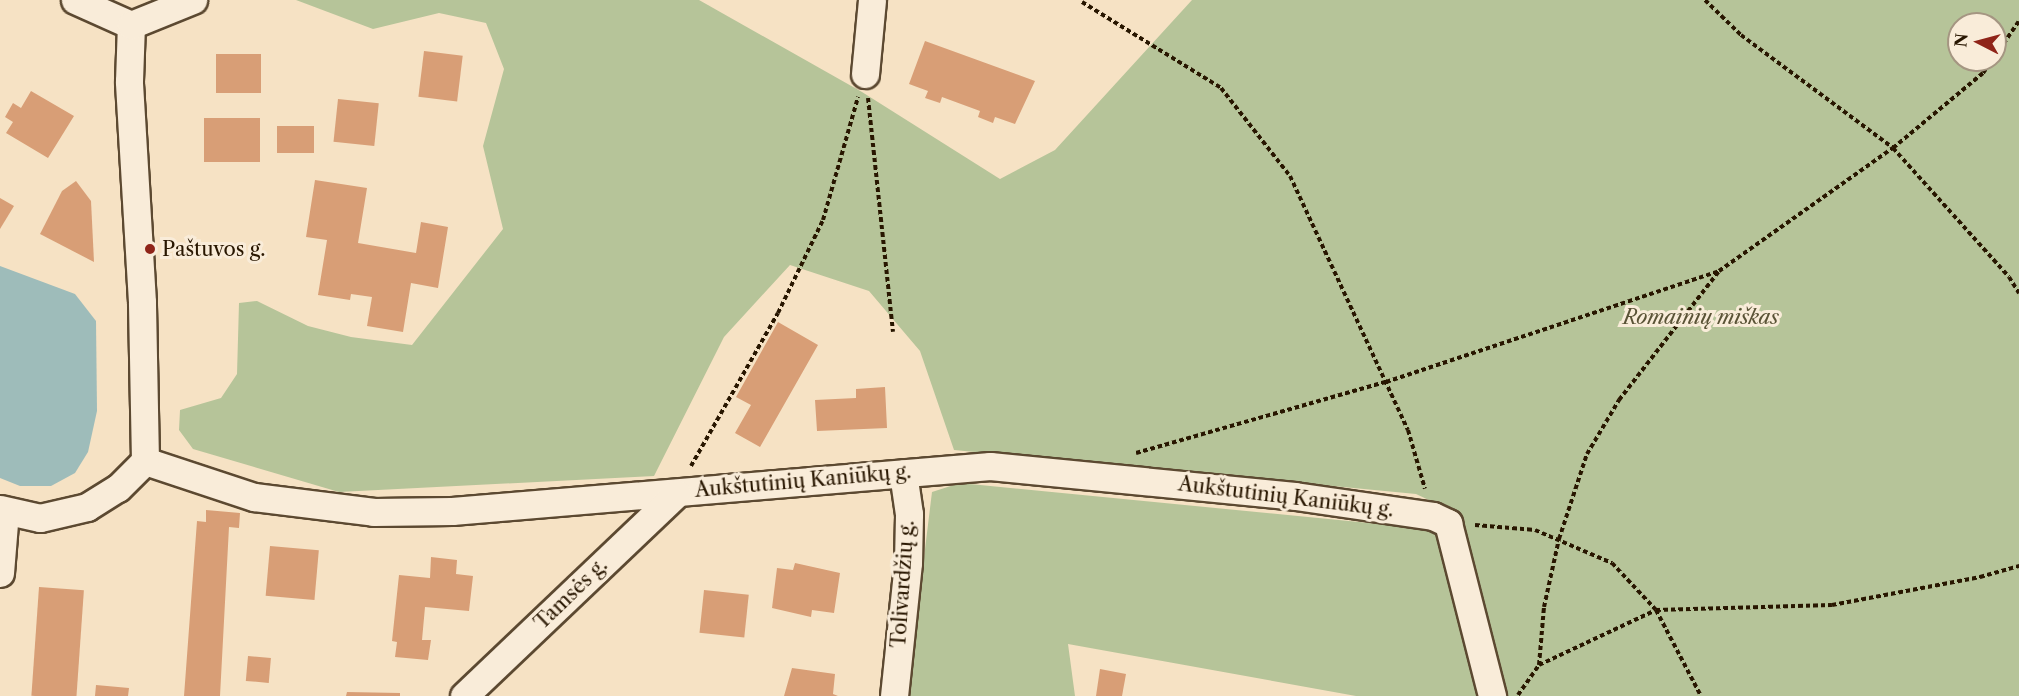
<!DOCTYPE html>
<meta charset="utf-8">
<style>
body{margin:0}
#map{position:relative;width:2019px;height:696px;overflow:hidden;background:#f6e2c4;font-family:"Libre Caslon Text",serif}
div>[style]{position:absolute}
.green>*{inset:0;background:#b6c499}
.water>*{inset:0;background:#9ebcba}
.building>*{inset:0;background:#d89e76;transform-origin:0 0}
.path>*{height:4px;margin-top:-2px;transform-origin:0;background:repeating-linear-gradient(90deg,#281600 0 4.5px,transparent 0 7.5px)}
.roads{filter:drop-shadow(2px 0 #5c4931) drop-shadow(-2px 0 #5c4931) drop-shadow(0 2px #5c4931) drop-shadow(0 -2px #5c4931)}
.minor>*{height:27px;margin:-13.5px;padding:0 13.5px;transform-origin:13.5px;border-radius:13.5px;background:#f9ecd9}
.dots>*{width:16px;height:16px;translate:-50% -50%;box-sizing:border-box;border:3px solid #f9ecd9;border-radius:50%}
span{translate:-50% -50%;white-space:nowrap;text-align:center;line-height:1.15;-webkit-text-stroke:6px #f9ecd9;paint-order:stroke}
.poi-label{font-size:20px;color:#281600}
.left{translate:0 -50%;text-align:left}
.park-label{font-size:20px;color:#5a5336;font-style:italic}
.street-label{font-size:20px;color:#281600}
.north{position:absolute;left:1947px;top:12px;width:60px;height:60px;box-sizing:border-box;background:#f9ecd9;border:2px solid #a59682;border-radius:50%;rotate:276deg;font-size:16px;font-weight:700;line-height:24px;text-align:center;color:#281600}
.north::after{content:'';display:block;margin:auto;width:21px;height:27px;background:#8f2418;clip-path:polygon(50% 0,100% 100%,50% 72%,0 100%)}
</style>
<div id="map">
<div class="green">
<i style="clip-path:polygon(evenodd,296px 0,699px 0,862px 92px,1000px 179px,1055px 150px,1192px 0,2019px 0,2019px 696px,1504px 696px,1467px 541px,1448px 509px,1416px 494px,954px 450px,920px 351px,869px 291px,790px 265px,724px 337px,654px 476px,339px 492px,193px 449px,179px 430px,180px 410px,221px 398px,237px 374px,239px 303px,257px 301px,308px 326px,351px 337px,412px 345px,503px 229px,483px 146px,504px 69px,486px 23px,439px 13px,373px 29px,296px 0,1959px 24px,1995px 24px,1995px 60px,1959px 60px,1959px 24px)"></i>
<i style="clip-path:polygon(960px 483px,1420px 528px,1439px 535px,1477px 696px,1356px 696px,1068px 644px,1075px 696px,907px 696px,932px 492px)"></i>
</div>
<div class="water">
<i style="clip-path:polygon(0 266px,75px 294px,96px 321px,97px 411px,88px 452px,75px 473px,51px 486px,20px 486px,0 478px)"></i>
</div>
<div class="building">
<i style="clip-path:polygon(925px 41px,1035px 81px,1015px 124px,995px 117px,993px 123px,978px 117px,980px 111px,942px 97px,940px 103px,925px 98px,928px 91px,909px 84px)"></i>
<i style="left:424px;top:51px;width:39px;height:46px;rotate:7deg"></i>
<i style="left:216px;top:54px;width:45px;height:39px"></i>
<i style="clip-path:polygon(31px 91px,74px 116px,48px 158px,6px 133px,13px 122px,5px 117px,13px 103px,21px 108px)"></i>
<i style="left:338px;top:99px;width:41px;height:43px;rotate:6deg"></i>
<i style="left:204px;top:118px;width:56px;height:44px"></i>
<i style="left:277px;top:126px;width:37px;height:27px"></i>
<i style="clip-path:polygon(315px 180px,367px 188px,358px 243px,416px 253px,421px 222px,448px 227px,438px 288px,411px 283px,403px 332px,367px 326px,372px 297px,351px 294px,350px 300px,318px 295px,327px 240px,306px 237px)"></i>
<i style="clip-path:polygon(76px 181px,91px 201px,94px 262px,40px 234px,62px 191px)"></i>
<i style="clip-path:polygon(0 198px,14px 206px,0 229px)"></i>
<i style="clip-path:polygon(778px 322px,818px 345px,760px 447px,735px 433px,751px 405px,736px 397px)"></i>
<i style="clip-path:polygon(885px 387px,887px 428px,817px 431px,815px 400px,856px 398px,856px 389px)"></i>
<i style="clip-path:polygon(206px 510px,240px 513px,239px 528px,229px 527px,220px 696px,184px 696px,197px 521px,206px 522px)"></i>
<i style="left:270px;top:546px;width:49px;height:50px;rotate:5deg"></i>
<i style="clip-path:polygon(431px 557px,457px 560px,456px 574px,473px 576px,469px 611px,425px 607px,422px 640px,431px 640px,428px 660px,395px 657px,397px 642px,392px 641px,399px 575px,430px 578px)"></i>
<i style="clip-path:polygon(795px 563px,840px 573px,834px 613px,812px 610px,811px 617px,772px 608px,777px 568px,793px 570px)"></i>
<i style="left:39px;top:587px;width:45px;height:109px;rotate:4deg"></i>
<i style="left:704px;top:590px;width:45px;height:43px;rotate:6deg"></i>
<i style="left:248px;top:656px;width:23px;height:25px;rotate:5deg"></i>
<i style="clip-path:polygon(792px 668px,835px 674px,833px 694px,838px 696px,784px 696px)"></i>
<i style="clip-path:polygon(1100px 669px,1126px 674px,1122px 696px,1096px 696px)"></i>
<i style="clip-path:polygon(96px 685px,129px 688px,128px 696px,95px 696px)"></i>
<i style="clip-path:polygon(347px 692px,400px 693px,400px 696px,346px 696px)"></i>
</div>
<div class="path">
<i style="left:1705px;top:0;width:50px;rotate:44.2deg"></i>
<i style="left:1741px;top:35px;width:189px;rotate:36.6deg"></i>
<i style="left:1893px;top:148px;width:173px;rotate:48deg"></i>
<i style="left:2009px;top:277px;width:19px;rotate:58deg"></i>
<i style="left:1082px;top:2px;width:163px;rotate:31.7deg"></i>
<i style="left:1221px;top:88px;width:112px;rotate:51.9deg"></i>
<i style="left:1290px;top:176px;width:280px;rotate:65.1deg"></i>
<i style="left:1408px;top:430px;width:61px;rotate:73.9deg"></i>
<i style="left:1995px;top:56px;width:42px;rotate:-55.6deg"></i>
<i style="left:868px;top:98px;width:235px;rotate:83.9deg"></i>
<i style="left:1136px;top:453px;width:260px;rotate:-15.9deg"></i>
<i style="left:1386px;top:382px;width:351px;rotate:-18.4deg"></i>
<i style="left:691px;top:466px;width:176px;rotate:-60.4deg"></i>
<i style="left:778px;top:313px;width:103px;rotate:-64.2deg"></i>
<i style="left:823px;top:220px;width:128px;rotate:-74.1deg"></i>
<i style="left:1475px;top:525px;width:60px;rotate:4.8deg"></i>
<i style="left:1535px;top:530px;width:84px;rotate:23.2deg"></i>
<i style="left:1612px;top:563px;width:64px;rotate:46.9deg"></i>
<i style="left:1656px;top:610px;width:97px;rotate:62.4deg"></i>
<i style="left:1539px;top:665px;width:58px;rotate:-85.1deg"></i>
<i style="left:1544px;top:607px;width:70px;rotate:-77.6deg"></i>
<i style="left:1559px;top:539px;width:89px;rotate:-71.8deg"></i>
<i style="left:1587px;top:454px;width:63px;rotate:-59.3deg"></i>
<i style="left:1619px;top:400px;width:163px;rotate:-52.2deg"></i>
<i style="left:1719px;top:271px;width:213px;rotate:-35.3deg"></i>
<i style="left:1893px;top:148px;width:117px;rotate:-39.8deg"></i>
<i style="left:1983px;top:73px;width:16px;rotate:-55deg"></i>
<i style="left:1518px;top:695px;width:37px;rotate:-55deg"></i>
<i style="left:1539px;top:665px;width:129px;rotate:-25.2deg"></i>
<i style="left:1656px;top:610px;width:176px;rotate:-1.6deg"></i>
<i style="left:1832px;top:605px;width:151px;rotate:-10.7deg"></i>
<i style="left:1980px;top:577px;width:41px;rotate:-15.8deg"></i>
</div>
<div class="roads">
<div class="minor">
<i style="left:75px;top:0;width:61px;rotate:24.1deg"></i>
<i style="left:865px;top:74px;width:74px;rotate:-84.6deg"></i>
<i style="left:145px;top:461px;width:115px;rotate:18.3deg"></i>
<i style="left:254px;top:497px;width:121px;rotate:7.1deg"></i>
<i style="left:374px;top:512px;width:78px;rotate:-0.7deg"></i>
<i style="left:452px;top:511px;width:540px;rotate:-4.78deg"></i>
<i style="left:990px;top:466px;width:306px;rotate:5.6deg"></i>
<i style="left:1295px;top:496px;width:139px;rotate:8.2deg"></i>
<i style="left:1433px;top:516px;width:17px;rotate:25deg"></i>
<i style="left:1448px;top:523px;width:179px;rotate:75.7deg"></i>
<i style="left:145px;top:461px;width:159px;rotate:-91.1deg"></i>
<i style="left:142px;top:302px;width:221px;rotate:-93.4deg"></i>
<i style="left:129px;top:81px;width:56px;rotate:-88deg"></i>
<i style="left:131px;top:25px;width:67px;rotate:-22deg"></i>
<i style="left:0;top:509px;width:41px;rotate:12.7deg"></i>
<i style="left:40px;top:518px;width:48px;rotate:-13.2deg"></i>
<i style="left:87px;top:507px;width:36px;rotate:-32deg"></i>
<i style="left:118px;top:488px;width:38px;rotate:-45deg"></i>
<i style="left:0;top:573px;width:62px;rotate:-85.4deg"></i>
<i style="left:464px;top:696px;width:294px;rotate:-43.6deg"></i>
<i style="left:894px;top:696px;width:134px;rotate:-84deg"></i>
<i style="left:908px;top:563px;width:49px;rotate:-88.8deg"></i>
<i style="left:909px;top:514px;width:41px;rotate:-98.3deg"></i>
</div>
</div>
<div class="dots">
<i style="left:150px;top:249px;background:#8f2418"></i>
</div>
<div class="poi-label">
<span class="left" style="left:162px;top:249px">Paštuvos g.</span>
</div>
<div class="park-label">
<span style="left:1701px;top:317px">Romainių miškas</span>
</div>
<div class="street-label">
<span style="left:803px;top:481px;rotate:-5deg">Aukštutinių Kaniūkų g.</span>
<span style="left:1286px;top:497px;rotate:7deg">Aukštutinių Kaniūkų g.</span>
<span style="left:903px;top:584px;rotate:-86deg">Tolivardžių g.</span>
<span style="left:571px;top:594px;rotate:-44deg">Tamsės g.</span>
</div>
<div class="north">N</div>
</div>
